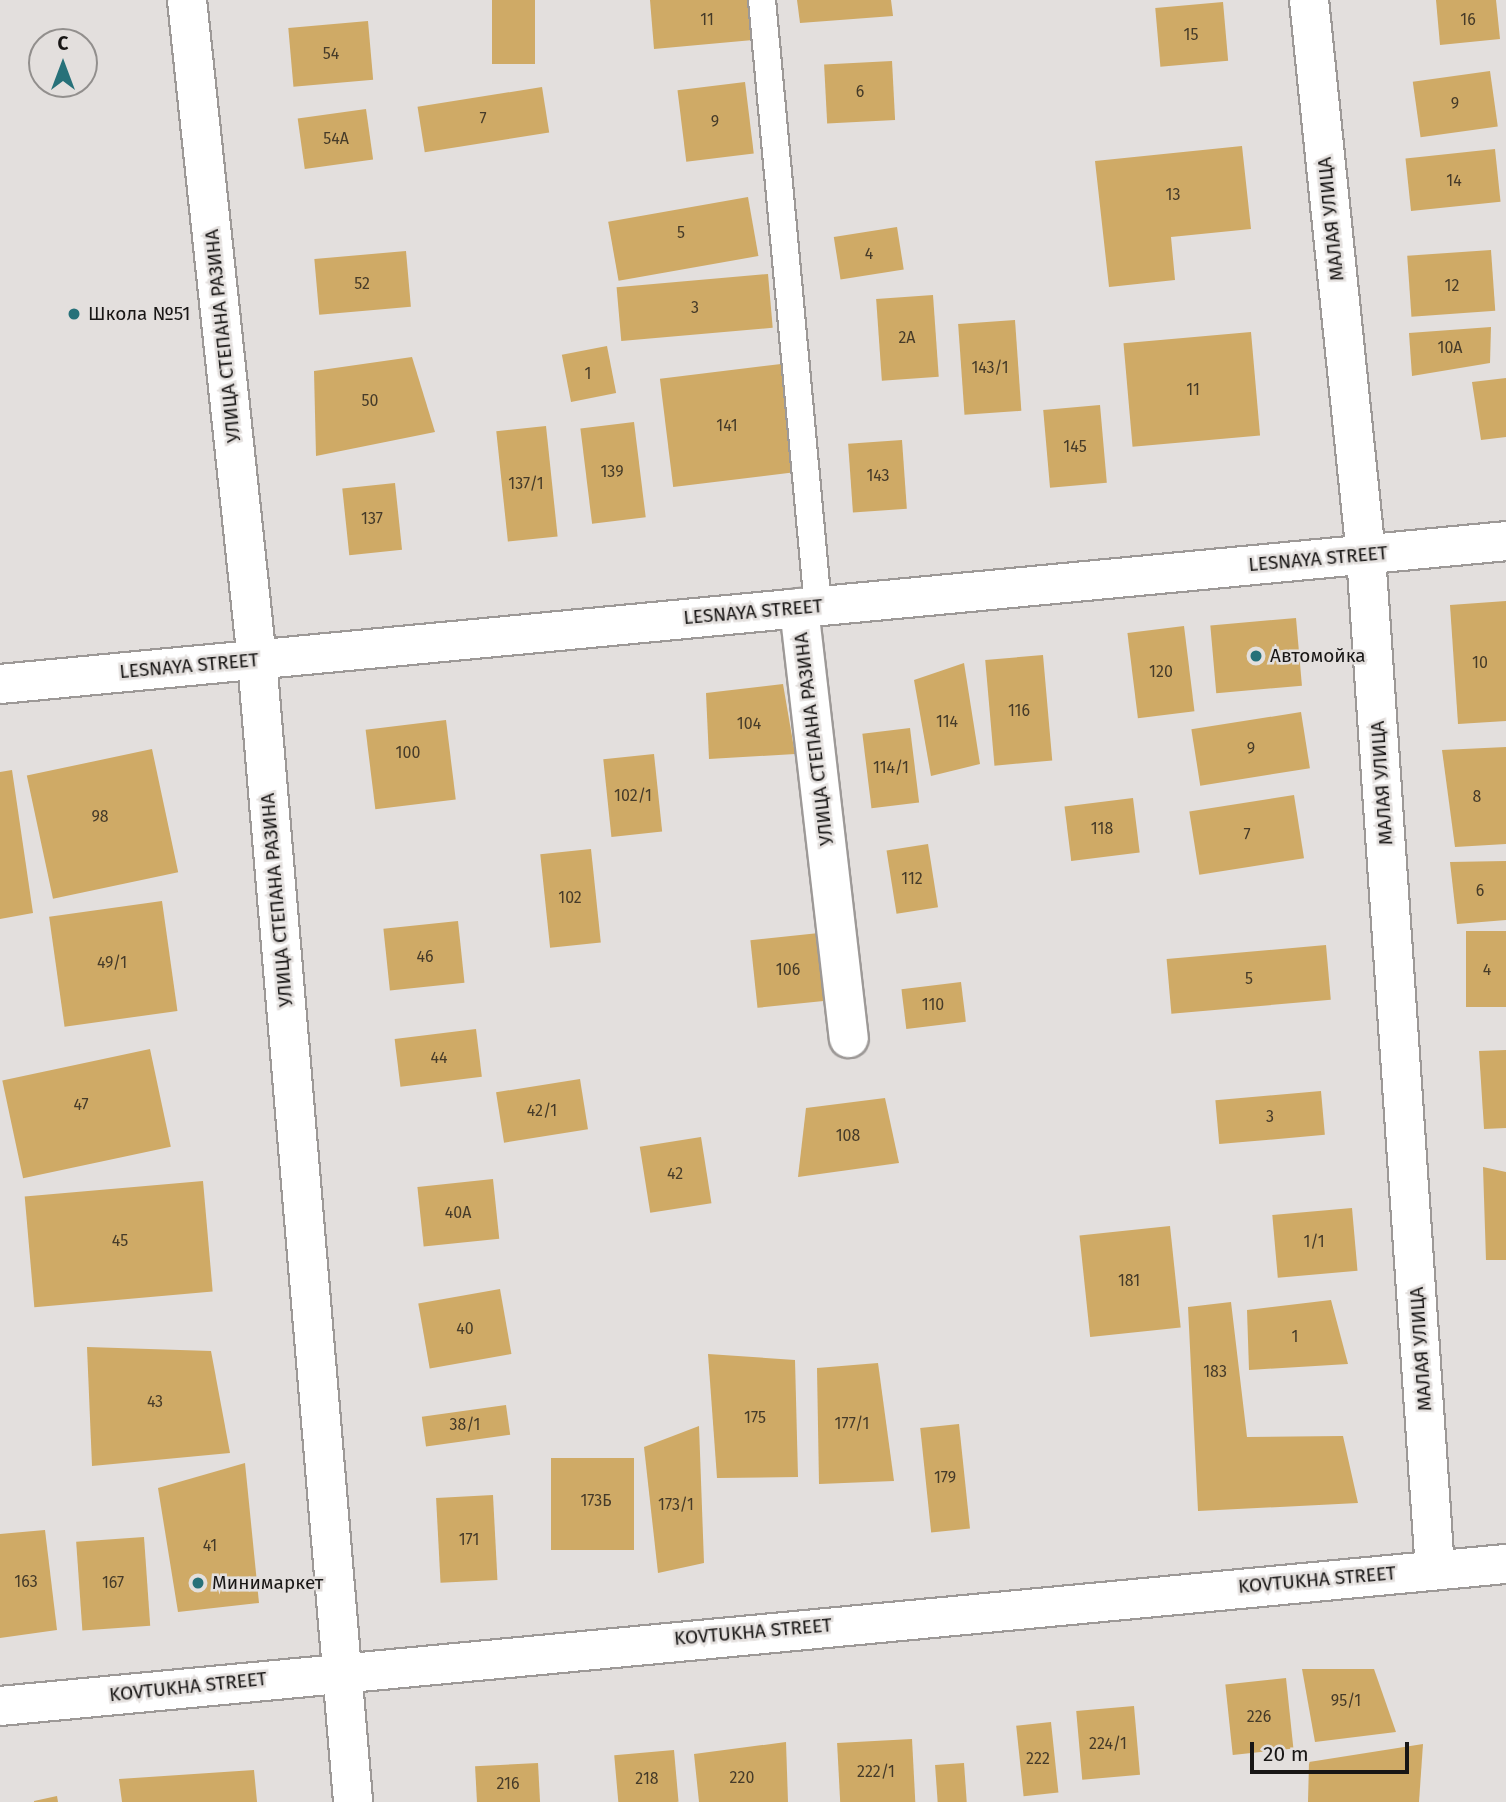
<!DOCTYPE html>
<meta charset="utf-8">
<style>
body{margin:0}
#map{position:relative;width:1506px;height:1802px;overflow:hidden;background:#e3dfdd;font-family:"Fira Sans",sans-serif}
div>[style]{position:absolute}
.building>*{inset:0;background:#cfaa66;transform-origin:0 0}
.roads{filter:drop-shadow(2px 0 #9d9997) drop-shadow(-2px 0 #9d9997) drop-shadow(0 2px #9d9997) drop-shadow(0 -2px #9d9997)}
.lane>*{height:26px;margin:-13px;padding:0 13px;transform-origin:13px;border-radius:13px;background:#fff}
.street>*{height:38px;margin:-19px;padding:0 19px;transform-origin:19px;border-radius:19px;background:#fff}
.secondary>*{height:38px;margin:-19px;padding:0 19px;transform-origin:19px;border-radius:19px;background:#fff}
.dots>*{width:19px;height:19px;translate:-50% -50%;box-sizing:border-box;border:4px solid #e3dfdd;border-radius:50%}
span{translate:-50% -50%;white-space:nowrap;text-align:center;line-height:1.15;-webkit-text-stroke:5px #e3dfdd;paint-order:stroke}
.number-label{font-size:16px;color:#463b29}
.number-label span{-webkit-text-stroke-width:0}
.street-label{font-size:19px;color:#181615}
.poi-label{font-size:19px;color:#181615}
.left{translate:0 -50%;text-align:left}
.north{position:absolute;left:28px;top:28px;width:70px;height:70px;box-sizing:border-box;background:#e3dfdd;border:2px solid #928f8d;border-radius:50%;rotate:0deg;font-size:19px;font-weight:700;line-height:28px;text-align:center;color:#181615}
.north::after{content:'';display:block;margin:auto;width:24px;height:32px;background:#277179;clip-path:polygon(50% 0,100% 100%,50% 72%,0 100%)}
.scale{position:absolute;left:1250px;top:1742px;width:159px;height:32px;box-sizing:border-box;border:4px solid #181615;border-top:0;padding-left:9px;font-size:21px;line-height:24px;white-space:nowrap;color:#181615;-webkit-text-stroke:5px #e3dfdd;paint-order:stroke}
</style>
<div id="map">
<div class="building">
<i style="left:492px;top:0;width:43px;height:64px"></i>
<i style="clip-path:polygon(650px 0,760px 0,764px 39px,654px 49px)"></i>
<i style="clip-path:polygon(797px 0,891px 0,893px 16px,800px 23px)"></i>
<i style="clip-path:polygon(1436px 0,1496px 0,1500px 39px,1440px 45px)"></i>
<i style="left:1223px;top:2px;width:59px;height:68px;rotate:85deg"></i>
<i style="left:368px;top:21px;width:59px;height:80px;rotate:85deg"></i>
<i style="left:892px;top:61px;width:59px;height:68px;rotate:87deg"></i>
<i style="left:1490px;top:71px;width:56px;height:78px;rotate:82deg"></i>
<i style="left:745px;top:82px;width:72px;height:68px;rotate:83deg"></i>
<i style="left:542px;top:87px;width:46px;height:126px;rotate:81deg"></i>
<i style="left:366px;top:109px;width:51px;height:69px;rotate:82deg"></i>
<i style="clip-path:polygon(1242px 146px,1251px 229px,1171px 237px,1175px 280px,1109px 287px,1095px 161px)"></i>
<i style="left:1495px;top:149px;width:53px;height:90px;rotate:84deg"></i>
<i style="left:748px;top:197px;width:60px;height:142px;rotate:80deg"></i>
<i style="left:897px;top:227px;width:43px;height:64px;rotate:81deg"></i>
<i style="left:1491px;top:250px;width:61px;height:84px;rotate:86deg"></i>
<i style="left:406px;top:251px;width:56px;height:92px;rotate:85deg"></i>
<i style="left:768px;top:274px;width:54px;height:152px;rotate:85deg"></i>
<i style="left:933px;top:295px;width:82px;height:57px;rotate:86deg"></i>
<i style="left:1015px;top:320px;width:91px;height:57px;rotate:86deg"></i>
<i style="clip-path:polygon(1491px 327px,1490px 363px,1412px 376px,1409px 333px)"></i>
<i style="left:1251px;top:332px;width:104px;height:128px;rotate:85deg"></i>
<i style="left:607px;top:346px;width:48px;height:46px;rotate:79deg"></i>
<i style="clip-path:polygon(412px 357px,435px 432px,316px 456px,314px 371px)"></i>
<i style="left:781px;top:364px;width:109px;height:122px;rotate:83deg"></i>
<i style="clip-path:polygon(1506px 378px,1506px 437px,1481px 440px,1472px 382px)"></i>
<i style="left:1100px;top:405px;width:78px;height:57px;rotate:85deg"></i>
<i style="left:634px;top:422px;width:96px;height:54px;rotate:83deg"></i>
<i style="left:546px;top:426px;width:111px;height:50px;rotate:84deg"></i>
<i style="left:902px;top:440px;width:69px;height:54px;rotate:86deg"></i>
<i style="left:395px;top:483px;width:67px;height:53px;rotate:84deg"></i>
<i style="clip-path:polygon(1506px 601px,1506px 721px,1458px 724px,1450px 605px)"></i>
<i style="left:1296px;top:618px;width:68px;height:86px;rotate:85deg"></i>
<i style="left:1184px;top:626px;width:86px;height:57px;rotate:83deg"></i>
<i style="left:1043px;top:655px;width:106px;height:58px;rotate:85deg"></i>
<i style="clip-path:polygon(964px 663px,980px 764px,931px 776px,914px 680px)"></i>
<i style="clip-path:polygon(783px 684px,795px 754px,709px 759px,706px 693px)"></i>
<i style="left:1301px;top:712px;width:57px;height:111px;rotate:81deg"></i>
<i style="left:446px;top:720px;width:80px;height:81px;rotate:83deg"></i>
<i style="left:910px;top:728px;width:75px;height:48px;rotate:83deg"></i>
<i style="clip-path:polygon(1506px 747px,1506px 844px,1455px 847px,1442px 750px)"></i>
<i style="left:152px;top:749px;width:126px;height:128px;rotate:78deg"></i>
<i style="left:654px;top:754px;width:78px;height:51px;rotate:84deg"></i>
<i style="clip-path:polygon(12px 770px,33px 913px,0 919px,0 772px)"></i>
<i style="left:1294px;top:795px;width:64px;height:106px;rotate:81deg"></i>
<i style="left:1133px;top:798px;width:55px;height:69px;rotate:83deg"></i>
<i style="left:928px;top:844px;width:64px;height:42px;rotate:81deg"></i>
<i style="left:591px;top:849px;width:94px;height:51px;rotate:84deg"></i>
<i style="clip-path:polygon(1506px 861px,1506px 920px,1457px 924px,1450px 862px)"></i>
<i style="left:162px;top:901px;width:111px;height:114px;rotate:82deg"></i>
<i style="left:458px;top:921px;width:62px;height:75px;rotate:84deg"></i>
<i style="left:1506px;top:931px;width:76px;height:40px;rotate:90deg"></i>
<i style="left:819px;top:933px;width:68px;height:69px;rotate:84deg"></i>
<i style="left:1326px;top:945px;width:55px;height:160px;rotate:85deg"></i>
<i style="left:961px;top:982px;width:40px;height:60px;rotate:83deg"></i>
<i style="left:476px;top:1029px;width:48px;height:82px;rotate:83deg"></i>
<i style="left:150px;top:1049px;width:100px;height:151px;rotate:78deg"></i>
<i style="clip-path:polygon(1506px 1050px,1506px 1128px,1484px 1129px,1479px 1051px)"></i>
<i style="left:580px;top:1079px;width:51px;height:85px;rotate:81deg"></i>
<i style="left:1321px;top:1091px;width:44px;height:106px;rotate:85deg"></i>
<i style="clip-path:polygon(885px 1098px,899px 1163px,798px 1177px,806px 1108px)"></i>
<i style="left:701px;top:1137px;width:67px;height:62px;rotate:81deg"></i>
<i style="clip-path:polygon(1483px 1167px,1506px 1172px,1506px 1260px,1486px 1260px)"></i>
<i style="left:493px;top:1179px;width:60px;height:76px;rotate:84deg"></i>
<i style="left:203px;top:1181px;width:111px;height:179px;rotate:85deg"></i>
<i style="left:1352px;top:1208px;width:63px;height:80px;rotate:85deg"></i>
<i style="left:1170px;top:1226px;width:102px;height:91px;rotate:84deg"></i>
<i style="left:500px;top:1289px;width:66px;height:83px;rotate:80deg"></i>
<i style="clip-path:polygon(1331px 1300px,1348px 1364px,1249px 1370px,1247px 1310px)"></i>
<i style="clip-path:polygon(1231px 1302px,1247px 1437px,1343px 1436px,1358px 1503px,1198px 1511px,1188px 1307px)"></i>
<i style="clip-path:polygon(87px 1347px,211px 1351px,230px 1453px,92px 1466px)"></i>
<i style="clip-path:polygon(708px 1354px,795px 1360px,798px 1477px,717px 1478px)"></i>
<i style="clip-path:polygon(878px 1363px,894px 1481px,819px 1484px,817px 1368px)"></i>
<i style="left:506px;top:1405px;width:30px;height:85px;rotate:82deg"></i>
<i style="left:959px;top:1424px;width:105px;height:39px;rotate:84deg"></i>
<i style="clip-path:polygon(699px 1426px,704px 1563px,658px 1573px,644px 1447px)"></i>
<i style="left:551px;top:1458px;width:83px;height:92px"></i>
<i style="clip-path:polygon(245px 1463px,259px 1603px,178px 1612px,158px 1488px)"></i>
<i style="left:493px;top:1495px;width:85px;height:57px;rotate:87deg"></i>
<i style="clip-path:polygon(45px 1530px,57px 1630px,0 1638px,0 1534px)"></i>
<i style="left:144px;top:1537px;width:89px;height:68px;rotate:86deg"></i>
<i style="clip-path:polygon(1302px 1669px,1374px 1669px,1396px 1732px,1315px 1742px)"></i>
<i style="left:1286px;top:1678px;width:71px;height:61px;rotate:84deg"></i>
<i style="left:1134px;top:1706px;width:69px;height:58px;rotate:85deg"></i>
<i style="left:1051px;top:1722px;width:71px;height:35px;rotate:84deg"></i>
<i style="left:912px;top:1739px;width:63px;height:75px;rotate:87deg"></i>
<i style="clip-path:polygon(786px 1742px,788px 1802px,699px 1802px,694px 1754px)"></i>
<i style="clip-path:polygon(1423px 1744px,1419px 1802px,1308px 1802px,1309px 1762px)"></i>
<i style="left:674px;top:1750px;width:52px;height:60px;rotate:85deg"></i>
<i style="left:538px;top:1763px;width:39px;height:63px;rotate:87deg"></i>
<i style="left:964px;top:1763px;width:39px;height:29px;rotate:86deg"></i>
<i style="clip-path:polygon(254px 1770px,257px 1802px,122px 1802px,119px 1779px)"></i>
<i style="clip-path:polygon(57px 1796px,58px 1802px,34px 1802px,34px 1801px)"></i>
</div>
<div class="roads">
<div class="lane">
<i style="left:762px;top:0;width:609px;rotate:84.72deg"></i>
</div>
<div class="street">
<i style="left:187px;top:0;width:664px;rotate:83.95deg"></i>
<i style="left:257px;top:660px;width:1146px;rotate:85.19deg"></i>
<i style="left:1309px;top:0;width:558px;rotate:84.14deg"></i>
<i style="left:1366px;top:555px;width:1016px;rotate:86.11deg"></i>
<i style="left:799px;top:608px;width:433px;rotate:83.4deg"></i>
<i style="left:0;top:684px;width:1513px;rotate:-5.42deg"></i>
</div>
<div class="secondary">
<i style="left:0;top:1706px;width:1513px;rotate:-5.39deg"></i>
</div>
</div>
<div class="dots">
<i style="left:74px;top:314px;background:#277179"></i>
<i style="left:1256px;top:656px;background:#277179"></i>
<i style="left:198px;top:1583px;background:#277179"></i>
</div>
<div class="number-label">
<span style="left:707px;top:20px">11</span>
<span style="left:1468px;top:20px">16</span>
<span style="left:1191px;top:35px">15</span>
<span style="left:331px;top:54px">54</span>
<span style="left:860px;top:92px">6</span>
<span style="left:1455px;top:104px">9</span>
<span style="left:483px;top:119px">7</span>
<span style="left:715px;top:122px">9</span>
<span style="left:336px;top:139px">54А</span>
<span style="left:1454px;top:181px">14</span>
<span style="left:1173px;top:195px">13</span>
<span style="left:681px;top:233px">5</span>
<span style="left:869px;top:254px">4</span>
<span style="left:362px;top:284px">52</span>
<span style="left:1452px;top:286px">12</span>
<span style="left:695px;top:308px">3</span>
<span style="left:907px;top:338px">2А</span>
<span style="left:1450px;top:348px">10А</span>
<span style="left:990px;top:368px">143/1</span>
<span style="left:588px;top:374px">1</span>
<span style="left:1193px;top:390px">11</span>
<span style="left:370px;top:401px">50</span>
<span style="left:727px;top:426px">141</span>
<span style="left:1075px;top:447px">145</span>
<span style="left:612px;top:472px">139</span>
<span style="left:878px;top:476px">143</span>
<span style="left:526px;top:484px">137/1</span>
<span style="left:372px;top:519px">137</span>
<span style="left:1480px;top:663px">10</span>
<span style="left:1161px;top:672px">120</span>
<span style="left:1019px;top:711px">116</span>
<span style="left:947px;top:722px">114</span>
<span style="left:749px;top:724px">104</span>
<span style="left:1251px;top:749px">9</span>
<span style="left:408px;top:753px">100</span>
<span style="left:891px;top:768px">114/1</span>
<span style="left:633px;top:796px">102/1</span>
<span style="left:1477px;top:797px">8</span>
<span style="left:100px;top:817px">98</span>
<span style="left:1102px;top:829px">118</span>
<span style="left:1247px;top:835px">7</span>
<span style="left:912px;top:879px">112</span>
<span style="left:1480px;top:891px">6</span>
<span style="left:570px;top:898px">102</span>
<span style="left:425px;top:957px">46</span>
<span style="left:112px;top:963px">49/1</span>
<span style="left:788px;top:970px">106</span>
<span style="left:1487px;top:970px">4</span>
<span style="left:1249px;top:979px">5</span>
<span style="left:933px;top:1005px">110</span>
<span style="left:439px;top:1058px">44</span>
<span style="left:81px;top:1105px">47</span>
<span style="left:542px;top:1111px">42/1</span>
<span style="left:1270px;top:1117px">3</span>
<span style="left:848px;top:1136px">108</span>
<span style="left:675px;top:1174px">42</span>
<span style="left:458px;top:1213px">40А</span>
<span style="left:120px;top:1241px">45</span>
<span style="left:1314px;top:1242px">1/1</span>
<span style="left:1129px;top:1281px">181</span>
<span style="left:465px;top:1329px">40</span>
<span style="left:1295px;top:1337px">1</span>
<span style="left:1215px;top:1372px">183</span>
<span style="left:155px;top:1402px">43</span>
<span style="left:755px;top:1418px">175</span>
<span style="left:852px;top:1424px">177/1</span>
<span style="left:465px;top:1425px">38/1</span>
<span style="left:945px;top:1478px">179</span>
<span style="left:596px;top:1501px">173Б</span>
<span style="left:676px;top:1505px">173/1</span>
<span style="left:469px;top:1540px">171</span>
<span style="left:210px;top:1546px">41</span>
<span style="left:26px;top:1582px">163</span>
<span style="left:113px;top:1583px">167</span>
<span style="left:1346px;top:1701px">95/1</span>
<span style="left:1259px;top:1717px">226</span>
<span style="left:1108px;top:1744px">224/1</span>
<span style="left:1038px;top:1759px">222</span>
<span style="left:876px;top:1772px">222/1</span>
<span style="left:742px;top:1778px">220</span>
<span style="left:647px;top:1779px">218</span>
<span style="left:508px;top:1784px">216</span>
</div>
<div class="street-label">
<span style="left:1331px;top:219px;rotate:-96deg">МАЛАЯ УЛИЦА</span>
<span style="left:223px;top:336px;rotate:-96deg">УЛИЦА СТЕПАНА РАЗИНА</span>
<span style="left:1318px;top:559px;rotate:-5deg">LESNAYA STREET</span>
<span style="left:753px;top:612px;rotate:-5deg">LESNAYA STREET</span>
<span style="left:189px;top:666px;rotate:-5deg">LESNAYA STREET</span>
<span style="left:814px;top:739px;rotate:-97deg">УЛИЦА СТЕПАНА РАЗИНА</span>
<span style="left:1382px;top:783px;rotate:-94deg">МАЛАЯ УЛИЦА</span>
<span style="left:277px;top:900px;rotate:-95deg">УЛИЦА СТЕПАНА РАЗИНА</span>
<span style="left:1421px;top:1349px;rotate:-94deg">МАЛАЯ УЛИЦА</span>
<span style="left:1317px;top:1580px;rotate:-5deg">KOVTUKHA STREET</span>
<span style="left:753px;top:1632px;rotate:-5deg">KOVTUKHA STREET</span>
<span style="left:188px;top:1687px;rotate:-6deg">KOVTUKHA STREET</span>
</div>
<div class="poi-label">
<span class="left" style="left:88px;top:314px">Школа №51</span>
<span class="left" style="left:1270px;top:656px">Автомойка</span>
<span class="left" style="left:212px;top:1583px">Минимаркет</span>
</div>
<div class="north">С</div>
<div class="scale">20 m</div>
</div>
